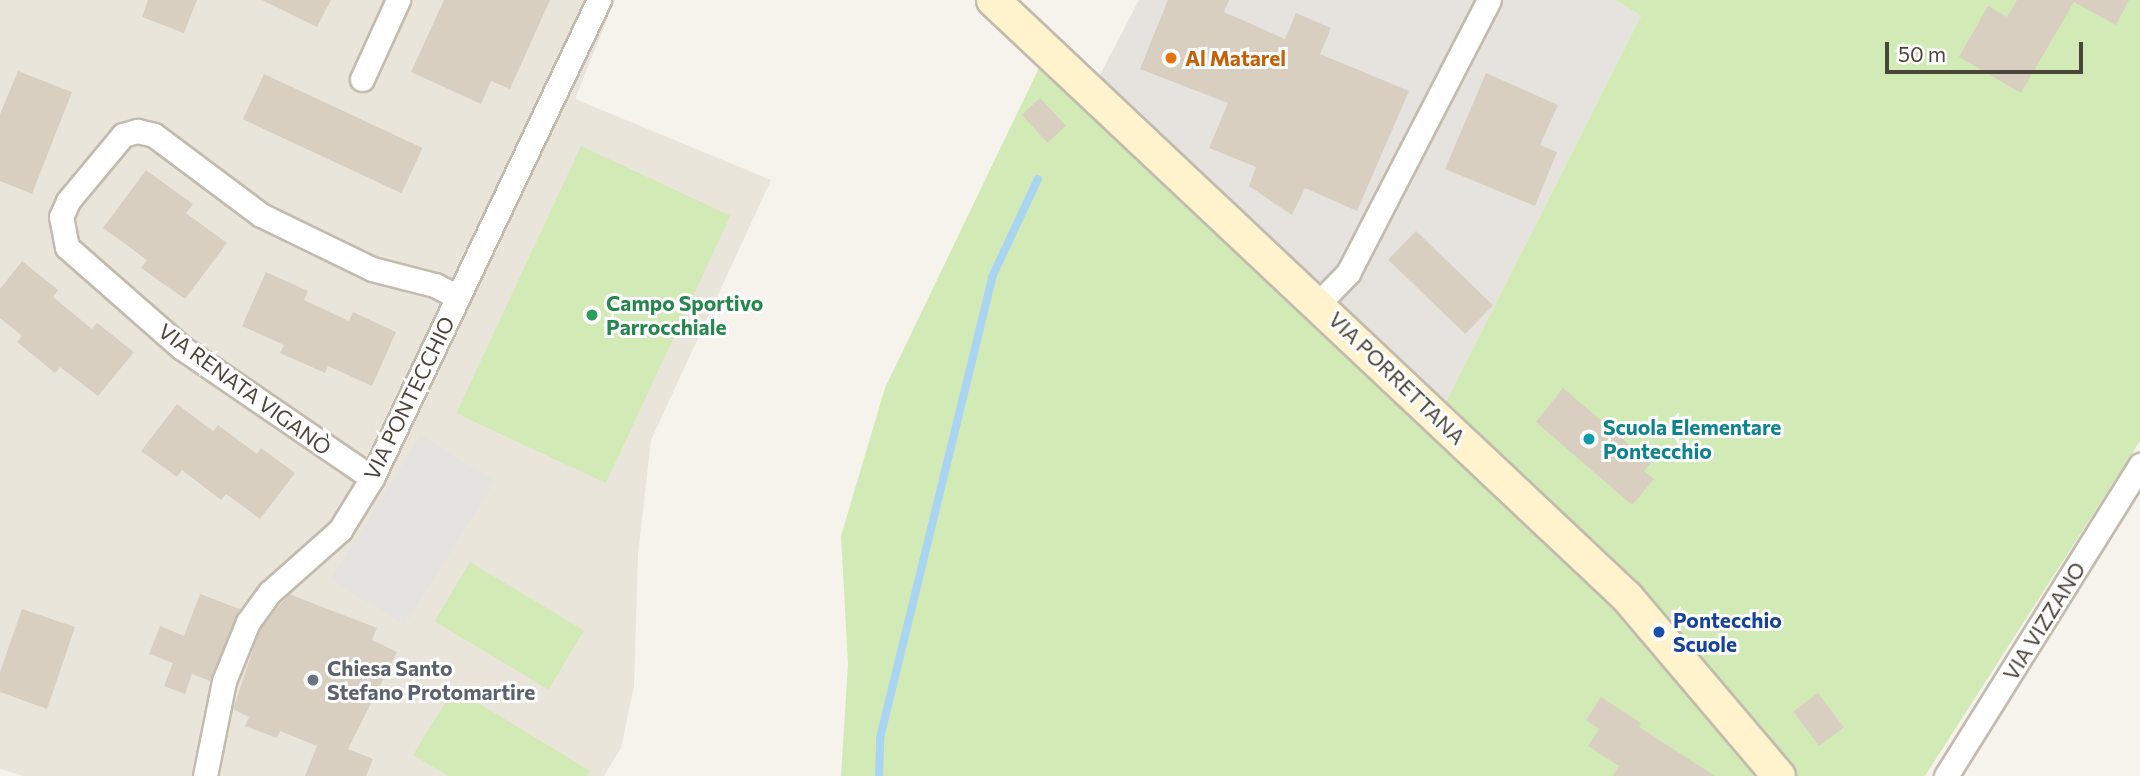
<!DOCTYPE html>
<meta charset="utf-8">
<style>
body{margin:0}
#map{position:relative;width:2140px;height:776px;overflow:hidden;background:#f6f3ec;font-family:Commissioner,sans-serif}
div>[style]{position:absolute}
.residential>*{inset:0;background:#eae5da}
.industrial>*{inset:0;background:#e6e2dd}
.green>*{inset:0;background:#d2eab5;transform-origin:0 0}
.parking>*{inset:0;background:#e5e3e0;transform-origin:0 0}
.stream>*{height:8px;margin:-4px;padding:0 4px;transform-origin:4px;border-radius:4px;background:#a9d4f2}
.building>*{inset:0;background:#d8cfc1;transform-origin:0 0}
.roads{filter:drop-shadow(2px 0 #c2bbae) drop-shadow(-2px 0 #c2bbae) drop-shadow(0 2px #c2bbae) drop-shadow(0 -2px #c2bbae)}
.street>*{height:23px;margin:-11.5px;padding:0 11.5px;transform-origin:11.5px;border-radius:11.5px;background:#fff}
.secondary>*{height:32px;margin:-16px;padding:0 16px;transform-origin:16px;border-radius:16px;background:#fff3cd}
.dots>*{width:19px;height:19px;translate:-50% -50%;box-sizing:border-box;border:4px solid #fff;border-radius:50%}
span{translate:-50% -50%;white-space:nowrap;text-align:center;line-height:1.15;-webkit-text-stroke:6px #fff;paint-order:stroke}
.food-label{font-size:21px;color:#c56008;font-weight:700}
.left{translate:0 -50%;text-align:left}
.leisure-label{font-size:21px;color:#27864d;font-weight:700}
.street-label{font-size:21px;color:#4b4439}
.culture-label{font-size:21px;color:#0d838f;font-weight:700}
.transit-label{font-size:21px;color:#164399;font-weight:700}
.worship-label{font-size:21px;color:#5b616d;font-weight:700}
.scale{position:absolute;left:1885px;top:42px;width:198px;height:32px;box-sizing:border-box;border:4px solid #4b4439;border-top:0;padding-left:9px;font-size:21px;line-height:24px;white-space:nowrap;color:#4b4439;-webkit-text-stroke:5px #fff;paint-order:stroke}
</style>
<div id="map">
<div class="residential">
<i style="clip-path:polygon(0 0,615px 0,575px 99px,771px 180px,651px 440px,638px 555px,634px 686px,621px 748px,604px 776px,24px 776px,0 769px)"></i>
</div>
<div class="industrial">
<i style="clip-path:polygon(1139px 0,1615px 0,1641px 16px,1442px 410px,1100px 75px)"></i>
</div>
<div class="green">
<i style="clip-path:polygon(1615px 0,2140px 0,2140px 441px,1925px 776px,841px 776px,848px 664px,841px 536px,885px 388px,1051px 43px,1100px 75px,1442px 410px,1641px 16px)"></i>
<i style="left:581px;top:146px;width:165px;height:295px;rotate:25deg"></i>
<i style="left:470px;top:562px;width:133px;height:69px;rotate:31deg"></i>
<i style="clip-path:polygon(454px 688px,590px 771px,586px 776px,448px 776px,413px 755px)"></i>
</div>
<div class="parking">
<i style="left:421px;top:435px;width:87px;height:170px;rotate:32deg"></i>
</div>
<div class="stream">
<i style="left:879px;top:776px;width:38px;rotate:-88deg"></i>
<i style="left:880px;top:738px;width:474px;rotate:-76.3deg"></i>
<i style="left:992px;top:277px;width:108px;rotate:-64.9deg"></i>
</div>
<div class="building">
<i style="clip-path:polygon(148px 0,197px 0,184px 33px,142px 17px)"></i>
<i style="clip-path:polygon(262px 0,331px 0,317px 27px)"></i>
<i style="clip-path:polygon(444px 0,550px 0,510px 89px,491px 81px,481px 104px,411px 72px)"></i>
<i style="clip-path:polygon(1168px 0,1229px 0,1224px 12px,1285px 39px,1296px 13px,1331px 28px,1320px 54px,1409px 91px,1357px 211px,1305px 188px,1292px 215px,1249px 186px,1256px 167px,1209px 148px,1228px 103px,1140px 69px)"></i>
<i style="clip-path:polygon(2017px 0,2129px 0,2116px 25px,2074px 2px,2021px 93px,1959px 57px,1988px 6px,2007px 17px)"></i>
<i style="clip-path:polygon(18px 71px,72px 92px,32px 194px,0 181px,0 114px)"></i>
<i style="clip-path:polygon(1486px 73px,1558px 105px,1540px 145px,1557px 152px,1535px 206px,1445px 169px)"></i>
<i style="left:264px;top:74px;width:175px;height:50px;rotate:25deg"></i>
<i style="left:1040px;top:98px;width:38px;height:25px;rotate:47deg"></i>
<i style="clip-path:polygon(146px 170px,193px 204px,186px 213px,227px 243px,185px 299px,141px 268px,147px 260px,103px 228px)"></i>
<i style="left:1416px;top:231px;width:107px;height:40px;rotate:44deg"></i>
<i style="clip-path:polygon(22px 261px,58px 290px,53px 297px,92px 329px,97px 323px,134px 352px,98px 396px,60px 367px,55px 373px,17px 342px,22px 336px,0 318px,0 289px)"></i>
<i style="clip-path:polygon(266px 272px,308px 291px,304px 300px,349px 321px,353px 312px,396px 332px,372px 386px,328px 366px,325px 373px,280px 353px,284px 345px,242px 326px)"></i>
<i style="clip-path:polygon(1563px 388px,1651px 463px,1644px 471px,1654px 479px,1632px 505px,1536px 422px)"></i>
<i style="clip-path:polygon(177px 404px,213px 431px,218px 425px,257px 454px,261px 448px,295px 473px,260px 519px,226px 494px,221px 500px,182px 470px,177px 477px,141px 451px)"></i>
<i style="clip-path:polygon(200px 594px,240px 609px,210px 681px,192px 674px,185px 694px,164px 686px,173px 663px,149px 654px,160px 626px,184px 636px)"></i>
<i style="clip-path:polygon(289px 594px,377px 628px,372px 640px,397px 652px,348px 749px,373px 759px,366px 776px,305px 776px,317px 746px,280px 731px,277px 738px,245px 726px,249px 717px,233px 709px,260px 629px)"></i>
<i style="clip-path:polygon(22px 609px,75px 627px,47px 709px,0 692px,0 672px)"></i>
<i style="left:1818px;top:693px;width:43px;height:31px;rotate:53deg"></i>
<i style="clip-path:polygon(1601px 697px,1641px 723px,1639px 727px,1715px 776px,1613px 776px,1619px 766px,1588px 746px,1599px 729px,1586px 720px)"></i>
</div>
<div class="roads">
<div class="street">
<i style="left:362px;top:79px;width:87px;rotate:-65.5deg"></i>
<i style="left:1319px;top:303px;width:42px;rotate:-46deg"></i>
<i style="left:1348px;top:273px;width:307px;rotate:-62.7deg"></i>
<i style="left:372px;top:478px;width:230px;rotate:-145.6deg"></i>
<i style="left:182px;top:348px;width:153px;rotate:-138.7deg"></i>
<i style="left:67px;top:247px;width:31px;rotate:-101deg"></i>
<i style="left:61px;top:217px;width:17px;rotate:-66deg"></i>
<i style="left:68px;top:201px;width:86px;rotate:-50.2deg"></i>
<i style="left:123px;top:135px;width:15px;rotate:-16deg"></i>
<i style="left:137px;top:131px;width:17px;rotate:13deg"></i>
<i style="left:154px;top:135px;width:134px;rotate:36.8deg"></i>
<i style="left:261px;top:215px;width:123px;rotate:25.9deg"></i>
<i style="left:372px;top:269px;width:65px;rotate:14.3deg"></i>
<i style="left:435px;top:285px;width:26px;rotate:28deg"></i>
<i style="left:205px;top:776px;width:97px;rotate:-78.7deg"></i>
<i style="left:224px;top:681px;width:64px;rotate:-67.9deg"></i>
<i style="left:248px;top:622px;width:37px;rotate:-54deg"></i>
<i style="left:270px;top:592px;width:94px;rotate:-41.5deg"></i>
<i style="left:340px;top:530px;width:61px;rotate:-58.4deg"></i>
<i style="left:372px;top:478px;width:529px;rotate:-64.6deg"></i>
<i style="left:1946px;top:776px;width:367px;rotate:-58deg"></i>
</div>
<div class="secondary">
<i style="left:993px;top:0;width:871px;rotate:43.28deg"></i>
<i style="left:1627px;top:597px;width:235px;rotate:49.7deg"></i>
</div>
</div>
<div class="dots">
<i style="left:1171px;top:58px;background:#e8710a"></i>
<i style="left:592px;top:315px;background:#2e9e5b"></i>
<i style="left:1589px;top:439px;background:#0f9aa8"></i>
<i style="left:1659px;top:632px;background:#1a4fb4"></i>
<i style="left:313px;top:680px;background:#6b7280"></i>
</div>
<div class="food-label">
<span class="left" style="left:1185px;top:58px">Al Matarel</span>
</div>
<div class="leisure-label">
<span class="left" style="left:606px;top:315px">Campo Sportivo<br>Parrocchiale</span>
</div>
<div class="street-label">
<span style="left:1397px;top:378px;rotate:44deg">VIA PORRETTANA</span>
<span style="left:245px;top:389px;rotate:36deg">VIA RENATA VIGANÒ</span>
<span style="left:409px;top:398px;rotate:-64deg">VIA PONTECCHIO</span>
<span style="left:2044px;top:621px;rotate:-58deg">VIA VIZZANO</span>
</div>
<div class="culture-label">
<span class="left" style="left:1603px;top:439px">Scuola Elementare<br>Pontecchio</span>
</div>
<div class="transit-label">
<span class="left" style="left:1673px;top:632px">Pontecchio<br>Scuole</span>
</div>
<div class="worship-label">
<span class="left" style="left:327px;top:680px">Chiesa Santo<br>Stefano Protomartire</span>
</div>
<div class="scale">50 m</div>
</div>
